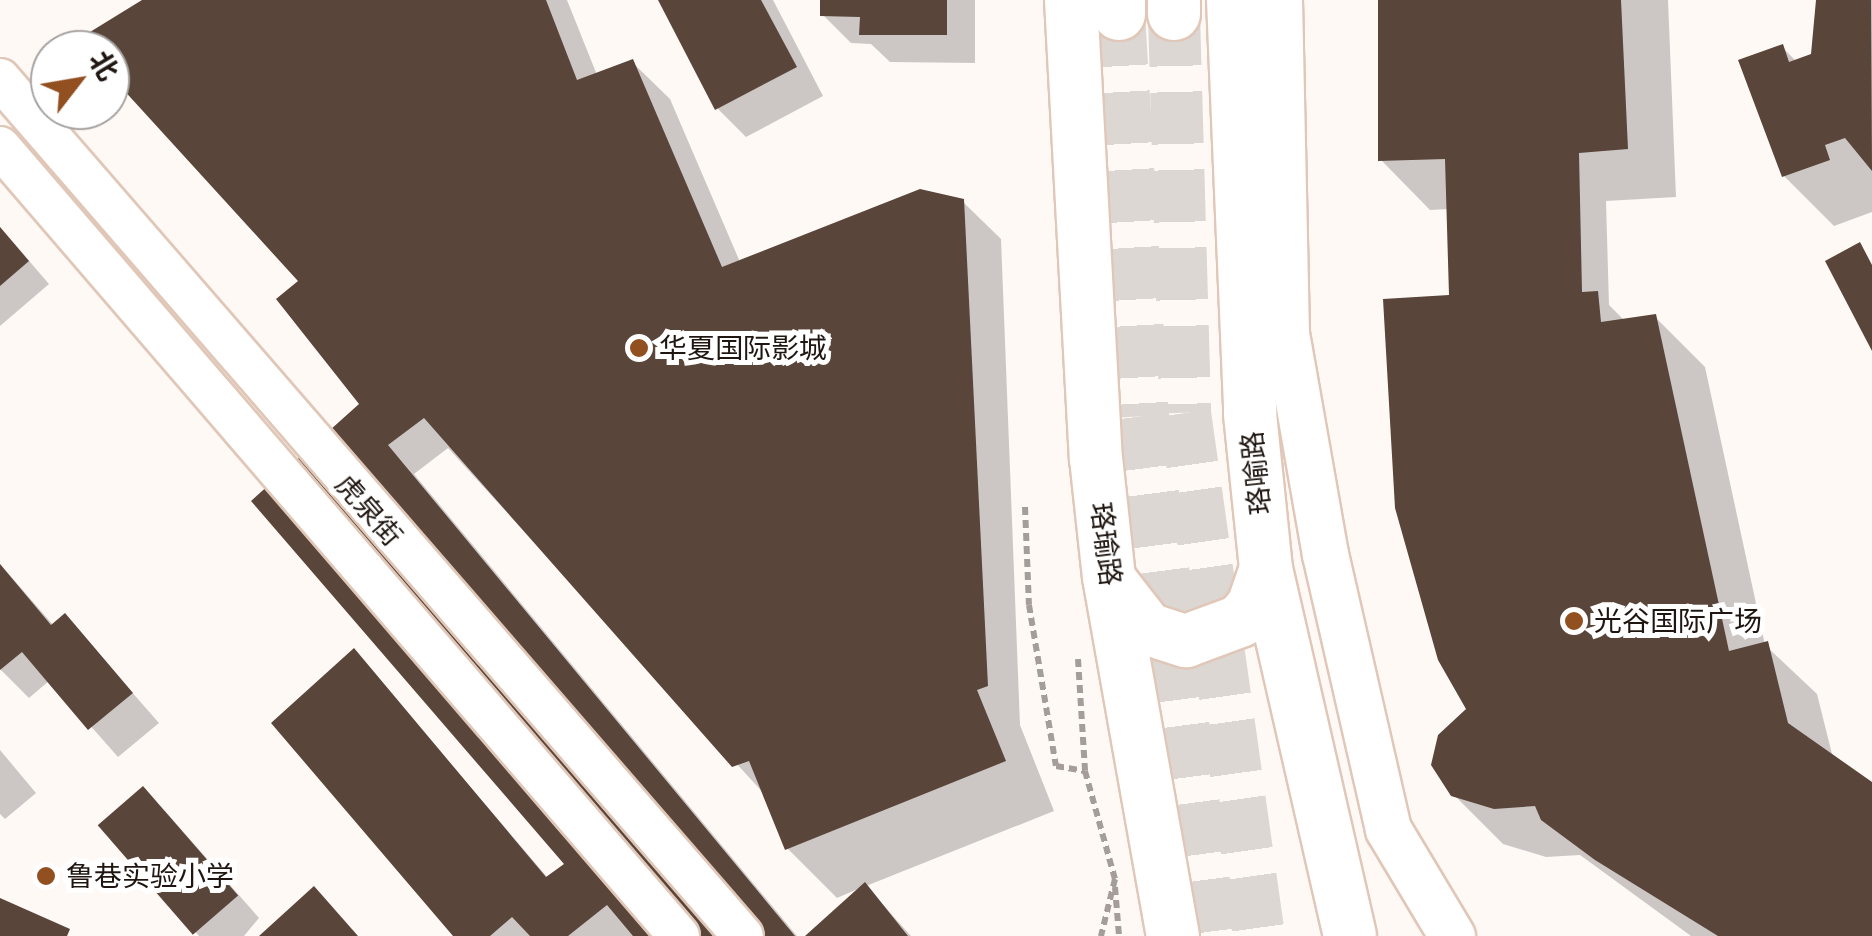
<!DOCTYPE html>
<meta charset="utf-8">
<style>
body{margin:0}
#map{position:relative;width:1872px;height:936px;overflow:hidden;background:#fff9f6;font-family:"Golos Text","Noto Sans SC",sans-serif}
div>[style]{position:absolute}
.shadow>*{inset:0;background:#0003}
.building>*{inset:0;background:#594539;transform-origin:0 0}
.highway-tunnel>*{height:52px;margin-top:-26px;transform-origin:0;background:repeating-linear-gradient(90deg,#ddd7d4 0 52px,transparent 0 78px)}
.path>*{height:6px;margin-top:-3px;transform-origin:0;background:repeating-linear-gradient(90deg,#a49d99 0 8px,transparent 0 13px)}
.roads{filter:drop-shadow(2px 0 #e0c7b8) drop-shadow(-2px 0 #e0c7b8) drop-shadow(0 2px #e0c7b8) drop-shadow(0 -2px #e0c7b8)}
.secondary>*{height:40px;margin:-20px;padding:0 20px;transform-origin:20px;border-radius:20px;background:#fff}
.primary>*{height:45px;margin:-22.5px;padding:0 22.5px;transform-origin:22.5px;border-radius:22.5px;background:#fff}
.highway>*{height:52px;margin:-26px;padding:0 26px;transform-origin:26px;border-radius:26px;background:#fff}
.dots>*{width:28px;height:28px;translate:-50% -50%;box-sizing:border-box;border:5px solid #fff;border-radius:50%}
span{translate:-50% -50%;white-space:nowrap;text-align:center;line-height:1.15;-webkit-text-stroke:10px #fff;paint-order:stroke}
.poi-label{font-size:28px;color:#1f1611}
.left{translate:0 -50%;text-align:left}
.street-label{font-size:28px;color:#1f1611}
.north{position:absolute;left:30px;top:30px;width:100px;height:100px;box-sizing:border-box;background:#fff;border:2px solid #a5a2a0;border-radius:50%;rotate:59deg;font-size:28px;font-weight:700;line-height:40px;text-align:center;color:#1f1611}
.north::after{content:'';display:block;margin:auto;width:35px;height:45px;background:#924f1f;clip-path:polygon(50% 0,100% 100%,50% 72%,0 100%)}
</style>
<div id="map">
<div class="shadow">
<i style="clip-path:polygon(147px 0,567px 0,597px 75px,632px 62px,670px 99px,740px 262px,963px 202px,1001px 239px,1020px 725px,1054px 811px,866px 886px,911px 936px,809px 936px,860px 888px,837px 898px,787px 848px,767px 797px,448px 448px,414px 474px,797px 936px,457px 936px,354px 651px,548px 878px,568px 864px,362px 404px,300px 283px,110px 72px,110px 50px,90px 50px)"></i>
<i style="clip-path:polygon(661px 0,773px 0,823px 96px,746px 137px,718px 109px)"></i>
<i style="clip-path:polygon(823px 0,975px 0,975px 63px,890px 62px,871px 44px,851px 43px,823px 15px)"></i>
<i style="clip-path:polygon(1380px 0,1668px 0,1676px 197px,1606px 201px,1609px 305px,1625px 321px,1655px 317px,1705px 367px,1765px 645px,1817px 694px,1832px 754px,1872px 785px,1872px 936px,1691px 936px,1580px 855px,1546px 857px,1503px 844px,1453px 794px,1469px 709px,1449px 209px,1430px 210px,1381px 160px)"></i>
<i style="clip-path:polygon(1818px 0,1872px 0,1872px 212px,1834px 226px,1784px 176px,1782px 47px,1797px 62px,1814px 56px)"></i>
<i style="clip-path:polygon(0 227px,49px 284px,0 326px)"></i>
<i style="clip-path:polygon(0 564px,54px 626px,65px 616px,159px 723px,118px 757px,50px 680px,29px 698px,0 669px)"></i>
<i style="clip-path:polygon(0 750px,36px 793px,5px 819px,0 814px)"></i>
<i style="clip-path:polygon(165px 811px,259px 918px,244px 936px,199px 936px,102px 826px)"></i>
</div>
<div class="building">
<i style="clip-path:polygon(142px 0,546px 0,577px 80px,633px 59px,722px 267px,920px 189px,964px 199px,988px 686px,977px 690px,1006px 761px,785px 850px,749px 761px,732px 767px,424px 418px,388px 445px,795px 936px,633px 936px,607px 905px,568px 936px,530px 936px,512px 917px,490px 936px,453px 936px,271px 723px,354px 648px,546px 877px,564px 864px,251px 501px,359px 404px,276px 299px,298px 281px,110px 75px,110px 50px,87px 50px,77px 40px)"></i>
<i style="clip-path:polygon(658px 0,761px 0,797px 67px,715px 110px)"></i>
<i style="clip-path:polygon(820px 0,947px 0,947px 35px,859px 35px,860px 17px,820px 16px)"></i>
<i style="clip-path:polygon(1378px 0,1621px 0,1628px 149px,1579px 153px,1582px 292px,1598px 291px,1601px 322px,1656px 314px,1729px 651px,1768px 641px,1788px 723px,1872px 782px,1872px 936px,1718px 936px,1595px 860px,1541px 820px,1535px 806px,1494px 809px,1451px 796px,1431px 765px,1438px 735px,1466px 709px,1438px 660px,1395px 508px,1383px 299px,1449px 295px,1445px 159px,1378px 161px)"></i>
<i style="clip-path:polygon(1816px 0,1871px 0,1872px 171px,1845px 138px,1825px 145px,1830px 160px,1782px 177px,1738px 60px,1783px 44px,1789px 62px,1811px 54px)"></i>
<i style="clip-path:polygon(0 227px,29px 261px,0 286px)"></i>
<i style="clip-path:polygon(1860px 242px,1872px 265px,1872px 351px,1825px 261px)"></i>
<i style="clip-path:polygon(0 564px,51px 625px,65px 613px,133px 693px,88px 730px,22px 652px,0 670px)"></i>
<i style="left:143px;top:786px;width:145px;height:60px;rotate:49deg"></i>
<i style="clip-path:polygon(865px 882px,908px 936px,805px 936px)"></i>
<i style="clip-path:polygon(314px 886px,358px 936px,259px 936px)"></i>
<i style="clip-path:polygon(0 898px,70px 929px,67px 936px,0 936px)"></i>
</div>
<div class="highway-tunnel">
<i style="left:1119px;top:14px;width:403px;rotate:86.6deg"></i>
<i style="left:1143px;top:416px;width:524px;rotate:82.55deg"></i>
<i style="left:1174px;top:14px;width:399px;rotate:88.4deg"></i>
<i style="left:1185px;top:413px;width:528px;rotate:81.95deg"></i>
</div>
<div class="path">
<i style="left:1025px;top:507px;width:98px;rotate:87.7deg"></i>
<i style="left:1029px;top:605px;width:163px;rotate:80.5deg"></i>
<i style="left:1056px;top:766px;width:29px;rotate:10deg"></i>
<i style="left:1078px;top:659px;width:112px;rotate:86.4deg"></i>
<i style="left:1085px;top:771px;width:112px;rotate:74.5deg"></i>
<i style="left:1115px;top:879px;width:59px;rotate:103.8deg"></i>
<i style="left:1115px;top:887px;width:49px;rotate:85.3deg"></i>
</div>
<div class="roads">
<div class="secondary">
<i style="left:0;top:79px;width:1134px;rotate:49.08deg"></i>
<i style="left:0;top:147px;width:1041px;rotate:49.29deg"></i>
</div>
<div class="primary">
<i style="left:1279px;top:0;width:333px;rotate:88.8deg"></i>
<i style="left:1286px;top:333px;width:224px;rotate:80deg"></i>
<i style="left:1325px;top:554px;width:282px;rotate:77.1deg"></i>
<i style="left:1388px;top:829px;width:125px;rotate:59.1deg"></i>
</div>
<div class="highway">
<i style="left:1071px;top:0;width:459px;rotate:86.9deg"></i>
<i style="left:1096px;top:458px;width:120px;rotate:83.8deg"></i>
<i style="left:1109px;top:577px;width:365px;rotate:79.9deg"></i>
<i style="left:1174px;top:0;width:14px;rotate:90deg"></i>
<i style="left:1233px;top:0;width:414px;rotate:87.6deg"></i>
<i style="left:1250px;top:414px;width:156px;rotate:84.1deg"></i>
<i style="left:1266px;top:569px;width:376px;rotate:77.1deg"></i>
<i style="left:1119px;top:14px;width:14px;rotate:-90deg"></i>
<i style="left:1112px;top:583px;width:58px;rotate:52deg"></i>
<i style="left:1148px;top:629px;width:40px;rotate:18deg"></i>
<i style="left:1186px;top:641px;width:58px;rotate:-20.3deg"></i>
<i style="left:1240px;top:621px;width:20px;rotate:-49deg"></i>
<i style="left:1253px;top:606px;width:39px;rotate:-71deg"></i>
</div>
</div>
<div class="dots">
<i style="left:639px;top:348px;background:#924f1f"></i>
<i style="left:1574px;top:621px;background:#924f1f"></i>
<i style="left:46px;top:876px;background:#924f1f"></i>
</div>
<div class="poi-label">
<span class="left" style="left:659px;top:348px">华夏国际影城</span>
<span class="left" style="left:1594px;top:621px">光谷国际广场</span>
<span class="left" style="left:66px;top:876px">鲁巷实验小学</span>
</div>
<div class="street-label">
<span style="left:1256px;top:473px;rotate:-96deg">珞喻路</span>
<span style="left:369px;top:510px;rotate:49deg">虎泉街</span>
<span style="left:1106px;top:544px;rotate:83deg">珞瑜路</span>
</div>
<div class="north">北</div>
</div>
